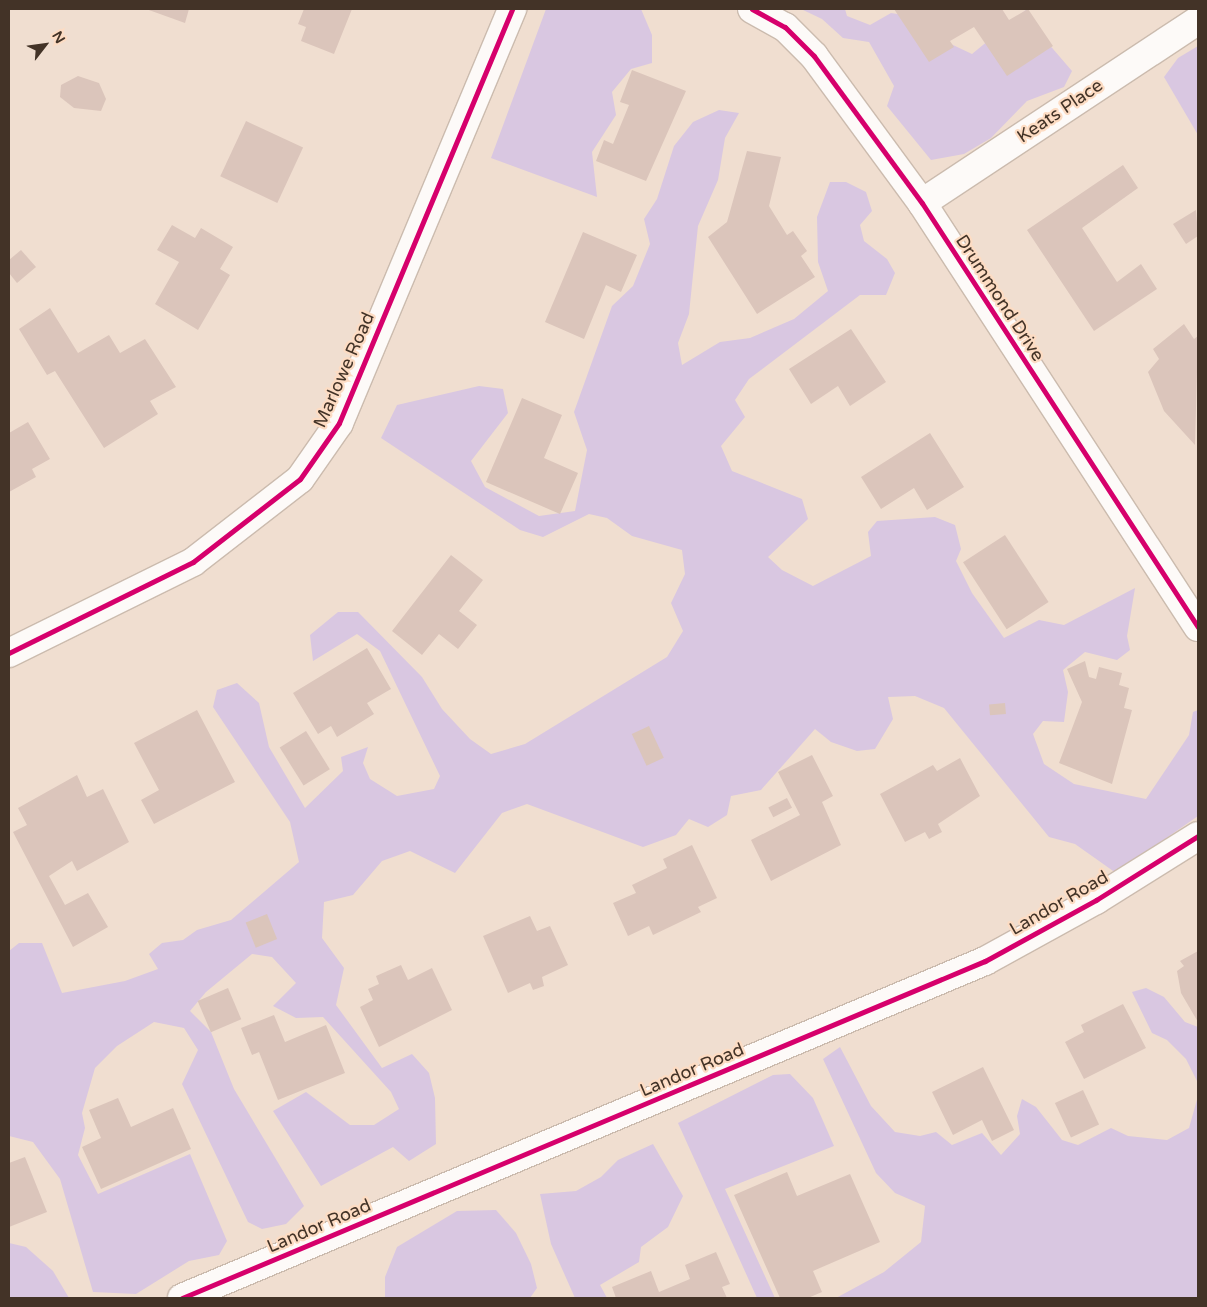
<!DOCTYPE html>
<style>
body{margin:0}
#map{position:relative;width:1207px;height:1307px;overflow:hidden;background:#f0ded0;font-family:"Varela Round",sans-serif}
div>[style]{position:absolute}
.green>*{inset:0;background:#d9c7e1}
.building>*{inset:0;background:#dbc5bb;transform-origin:0 0}
.roads{filter:drop-shadow(1px 0 #cbbbae) drop-shadow(-1px 0 #cbbbae) drop-shadow(0 1px #cbbbae) drop-shadow(0 -1px #cbbbae)}
.minor>*{height:28px;margin:-14px;padding:0 14px;transform-origin:14px;border-radius:14px;background:#fdfaf8}
.tertiary>*{height:28px;margin:-14px;padding:0 14px;transform-origin:14px;border-radius:14px;background:#fdfaf8}
.cycleway>*{height:5px;margin:-2.5px;padding:0 2.5px;transform-origin:2.5px;border-radius:2.5px;background:#d6006c}
span{translate:-50% -50%;white-space:nowrap;text-align:center;line-height:1.15;-webkit-text-stroke:4.5px #fddcc3;paint-order:stroke}
.street-label{font-size:18px;color:#433327}
.frame{position:absolute;inset:0;border:10px solid #433327;pointer-events:none}
.north{position:absolute;left:20px;top:20px;width:50px;height:50px;-webkit-text-stroke:4px #fddcc3;paint-order:stroke;rotate:60deg;font-size:14px;font-weight:700;line-height:20px;text-align:center;color:#433327}
.north::after{content:'';display:block;margin:auto;width:18px;height:22px;background:#433327;clip-path:polygon(50% 0,100% 100%,50% 72%,0 100%)}
</style>
<div id="map">
<div class="green">
<i style="clip-path:polygon(546px 9px,641px 9px,652px 35px,652px 63px,631px 69px,612px 92px,616px 115px,592px 152px,597px 197px,491px 158px)"></i>
<i style="clip-path:polygon(801px 9px,845px 9px,847px 16px,870px 25px,891px 13px,910px 16px,936px 37px,972px 54px,1027px 9px,1047px 42px,1072px 71px,1064px 87px,1027px 101px,991px 138px,964px 154px,931px 160px,887px 106px,894px 86px,869px 42px,843px 38px,822px 19px)"></i>
<i style="clip-path:polygon(1198px 46px,1198px 135px,1164px 77px,1178px 58px)"></i>
<i style="clip-path:polygon(719px 110px,739px 113px,725px 138px,718px 180px,698px 226px,689px 314px,678px 343px,682px 365px,720px 342px,750px 338px,794px 319px,828px 291px,818px 262px,817px 217px,830px 182px,846px 182px,866px 192px,872px 211px,860px 225px,864px 241px,887px 259px,895px 273px,886px 295px,860px 295px,749px 379px,735px 400px,745px 417px,721px 446px,732px 471px,802px 499px,808px 519px,768px 557px,782px 570px,813px 586px,871px 556px,868px 532px,877px 521px,935px 517px,955px 525px,961px 549px,956px 561px,972px 593px,1004px 638px,1039px 620px,1064px 625px,1135px 588px,1127px 636px,1130px 650px,1117px 660px,1085px 652px,1063px 670px,1068px 692px,1064px 722px,1043px 721px,1033px 734px,1044px 764px,1074px 784px,1146px 799px,1189px 735px,1193px 712px,1198px 710px,1198px 816px,1116px 873px,1075px 844px,1049px 837px,944px 708px,915px 696px,888px 697px,893px 719px,875px 749px,857px 751px,831px 742px,815px 729px,761px 790px,731px 796px,727px 815px,708px 827px,689px 819px,676px 835px,643px 847px,527px 804px,502px 813px,455px 873px,410px 851px,382px 861px,353px 895px,324px 902px,322px 938px,344px 968px,336px 1005px,382px 1068px,412px 1054px,429px 1073px,435px 1098px,436px 1144px,409px 1161px,393px 1147px,321px 1186px,273px 1111px,306px 1092px,350px 1125px,374px 1125px,399px 1109px,391px 1092px,323px 1017px,296px 1018px,273px 1006px,296px 983px,272px 957px,252px 954px,206px 992px,190px 1011px,211px 1032px,234px 1089px,304px 1206px,286px 1224px,262px 1229px,248px 1222px,182px 1084px,198px 1050px,184px 1028px,154px 1022px,117px 1046px,95px 1068px,82px 1113px,85px 1128px,78px 1155px,98px 1194px,190px 1154px,227px 1241px,219px 1255px,189px 1261px,136px 1294px,93px 1292px,60px 1179px,33px 1142px,9px 1136px,9px 951px,19px 943px,42px 943px,62px 993px,125px 981px,158px 969px,149px 954px,162px 943px,183px 940px,197px 930px,231px 920px,299px 862px,290px 822px,213px 707px,217px 690px,237px 683px,259px 703px,269px 747px,305px 808px,343px 771px,341px 757px,368px 747px,363px 763px,370px 779px,397px 796px,434px 789px,440px 776px,380px 651px,357px 634px,313px 661px,310px 635px,338px 612px,358px 612px,422px 677px,442px 709px,470px 739px,491px 754px,525px 744px,667px 657px,683px 631px,671px 603px,685px 574px,682px 550px,632px 536px,607px 518px,589px 514px,543px 537px,520px 530px,381px 438px,397px 405px,479px 386px,503px 389px,508px 413px,471px 461px,485px 487px,539px 516px,575px 511px,587px 450px,574px 412px,612px 306px,633px 286px,650px 244px,644px 219px,657px 199px,674px 146px,693px 122px)"></i>
<i style="clip-path:polygon(1146px 988px,1164px 997px,1185px 1022px,1198px 1027px,1198px 1083px,1186px 1059px,1167px 1040px,1152px 1033px,1132px 992px)"></i>
<i style="clip-path:polygon(840px 1047px,871px 1106px,895px 1132px,920px 1136px,936px 1132px,952px 1145px,982px 1133px,1001px 1155px,1020px 1134px,1017px 1116px,1022px 1099px,1036px 1107px,1062px 1140px,1078px 1145px,1111px 1128px,1128px 1136px,1167px 1140px,1189px 1128px,1198px 1096px,1198px 1298px,836px 1298px,884px 1272px,921px 1242px,925px 1206px,895px 1193px,876px 1173px,823px 1059px)"></i>
<i style="clip-path:polygon(790px 1074px,813px 1098px,834px 1146px,725px 1189px,775px 1298px,757px 1298px,678px 1123px,773px 1075px)"></i>
<i style="clip-path:polygon(653px 1144px,683px 1196px,668px 1227px,641px 1247px,639px 1262px,600px 1285px,607px 1298px,575px 1298px,551px 1244px,540px 1194px,576px 1191px,601px 1177px,618px 1160px)"></i>
<i style="clip-path:polygon(496px 1210px,516px 1233px,531px 1264px,537px 1288px,530px 1298px,385px 1298px,385px 1277px,397px 1247px,457px 1211px)"></i>
<i style="clip-path:polygon(9px 1243px,26px 1247px,53px 1271px,69px 1298px,9px 1298px)"></i>
</div>
<div class="building">
<i style="clip-path:polygon(146px 9px,189px 9px,185px 23px)"></i>
<i style="clip-path:polygon(304px 9px,352px 9px,334px 54px,301px 41px,306px 27px,298px 24px)"></i>
<i style="clip-path:polygon(894px 9px,1002px 9px,1009px 20px,1028px 9px,1053px 46px,1007px 76px,974px 27px,950px 41px,954px 47px,929px 62px)"></i>
<i style="clip-path:polygon(632px 70px,686px 91px,646px 181px,596px 161px,604px 140px,613px 144px,629px 105px,620px 102px)"></i>
<i style="clip-path:polygon(78px 76px,99px 83px,106px 99px,101px 111px,74px 108px,60px 97px,61px 85px)"></i>
<i style="left:246px;top:121px;width:63px;height:61px;rotate:25deg"></i>
<i style="clip-path:polygon(747px 151px,781px 157px,769px 206px,787px 235px,793px 231px,807px 251px,801px 256px,815px 277px,757px 314px,708px 237px,727px 222px)"></i>
<i style="clip-path:polygon(1123px 165px,1138px 188px,1082px 228px,1117px 282px,1141px 264px,1157px 289px,1094px 331px,1027px 230px)"></i>
<i style="clip-path:polygon(1196px 210px,1198px 236px,1186px 244px,1173px 224px)"></i>
<i style="clip-path:polygon(172px 225px,195px 238px,201px 228px,233px 247px,220px 269px,230px 275px,198px 330px,155px 304px,179px 262px,157px 250px)"></i>
<i style="clip-path:polygon(583px 232px,637px 255px,621px 292px,606px 285px,584px 339px,545px 322px)"></i>
<i style="clip-path:polygon(21px 250px,36px 267px,17px 283px,9px 273px,9px 260px)"></i>
<i style="clip-path:polygon(50px 308px,78px 353px,109px 335px,120px 353px,145px 339px,176px 387px,150px 401px,158px 414px,104px 448px,55px 371px,47px 375px,19px 329px)"></i>
<i style="clip-path:polygon(1184px 324px,1194px 339px,1198px 336px,1195px 445px,1164px 411px,1148px 372px,1159px 359px,1153px 349px)"></i>
<i style="clip-path:polygon(851px 329px,886px 382px,850px 406px,838px 386px,811px 404px,789px 369px)"></i>
<i style="clip-path:polygon(522px 398px,562px 415px,544px 458px,578px 473px,560px 514px,486px 482px)"></i>
<i style="clip-path:polygon(28px 422px,50px 459px,32px 469px,36px 477px,9px 492px,9px 433px)"></i>
<i style="clip-path:polygon(930px 433px,964px 487px,927px 510px,914px 488px,881px 509px,861px 477px)"></i>
<i style="left:1005px;top:535px;width:80px;height:50px;rotate:57deg"></i>
<i style="clip-path:polygon(451px 555px,483px 580px,459px 611px,477px 625px,458px 649px,439px 634px,422px 655px,392px 631px)"></i>
<i style="clip-path:polygon(367px 648px,391px 689px,367px 703px,374px 714px,337px 737px,331px 726px,318px 734px,293px 693px)"></i>
<i style="clip-path:polygon(1085px 661px,1089px 677px,1096px 679px,1099px 667px,1122px 673px,1119px 685px,1129px 688px,1124px 708px,1132px 710px,1112px 784px,1059px 763px,1082px 702px,1067px 669px)"></i>
<i style="left:1005px;top:703px;width:11px;height:16px;rotate:85deg"></i>
<i style="clip-path:polygon(197px 710px,235px 782px,154px 824px,141px 800px,159px 790px,134px 743px)"></i>
<i style="left:649px;top:726px;width:35px;height:19px;rotate:65deg"></i>
<i style="left:306px;top:731px;width:45px;height:31px;rotate:58deg"></i>
<i style="clip-path:polygon(812px 755px,833px 796px,822px 802px,841px 845px,771px 881px,751px 840px,800px 815px,778px 772px)"></i>
<i style="clip-path:polygon(960px 758px,980px 796px,938px 824px,942px 832px,929px 839px,925px 832px,905px 842px,880px 794px,933px 765px,937px 771px)"></i>
<i style="clip-path:polygon(77px 775px,87px 797px,103px 789px,129px 842px,77px 871px,72px 861px,49px 876px,65px 905px,88px 893px,108px 927px,73px 947px,13px 832px,27px 825px,18px 808px)"></i>
<i style="left:787px;top:798px;width:11px;height:21px;rotate:63deg"></i>
<i style="clip-path:polygon(692px 845px,717px 898px,698px 907px,701px 912px,653px 935px,649px 926px,628px 936px,613px 903px,636px 893px,632px 885px,667px 868px,663px 859px)"></i>
<i style="left:267px;top:914px;width:27px;height:23px;rotate:68deg"></i>
<i style="clip-path:polygon(530px 916px,537px 931px,550px 926px,568px 965px,542px 977px,544px 986px,533px 990px,530px 983px,508px 993px,483px 936px)"></i>
<i style="clip-path:polygon(1198px 951px,1198px 1022px,1181px 993px,1177px 971px,1184px 966px,1180px 961px)"></i>
<i style="clip-path:polygon(401px 965px,408px 980px,432px 968px,452px 1010px,379px 1047px,360px 1007px,373px 1000px,368px 989px,379px 984px,376px 976px)"></i>
<i style="left:228px;top:988px;width:34px;height:33px;rotate:67deg"></i>
<i style="clip-path:polygon(1123px 1004px,1146px 1048px,1084px 1079px,1065px 1042px,1084px 1032px,1081px 1025px)"></i>
<i style="clip-path:polygon(274px 1015px,285px 1042px,326px 1025px,345px 1073px,278px 1100px,259px 1052px,252px 1055px,241px 1028px)"></i>
<i style="clip-path:polygon(983px 1067px,1014px 1130px,992px 1141px,982px 1120px,953px 1135px,932px 1092px)"></i>
<i style="left:1083px;top:1090px;width:38px;height:31px;rotate:65deg"></i>
<i style="clip-path:polygon(118px 1098px,131px 1127px,173px 1108px,191px 1149px,101px 1189px,82px 1147px,101px 1138px,89px 1110px)"></i>
<i style="clip-path:polygon(25px 1157px,47px 1212px,9px 1227px,9px 1163px)"></i>
<i style="clip-path:polygon(787px 1172px,797px 1196px,850px 1174px,880px 1242px,813px 1271px,822px 1292px,808px 1298px,780px 1298px,734px 1195px)"></i>
<i style="clip-path:polygon(716px 1252px,730px 1284px,722px 1287px,727px 1298px,616px 1298px,612px 1287px,651px 1271px,659px 1292px,690px 1279px,685px 1265px)"></i>
</div>
<div class="roads">
<div class="minor">
<i style="left:752px;top:9px;width:38px;rotate:29deg"></i>
<i style="left:785px;top:27px;width:41px;rotate:45deg"></i>
<i style="left:814px;top:56px;width:182px;rotate:53.7deg"></i>
<i style="left:922px;top:203px;width:506px;rotate:56.94deg"></i>
<i style="left:922px;top:203px;width:331px;rotate:-33.5deg"></i>
<i style="left:182px;top:1298px;width:871px;rotate:-22.77deg"></i>
<i style="left:985px;top:961px;width:127px;rotate:-28.8deg"></i>
<i style="left:1096px;top:900px;width:120px;rotate:-32.1deg"></i>
</div>
<div class="tertiary">
<i style="left:9px;top:653px;width:205px;rotate:-26.3deg"></i>
<i style="left:193px;top:562px;width:135px;rotate:-37.8deg"></i>
<i style="left:300px;top:479px;width:68px;rotate:-55.1deg"></i>
<i style="left:339px;top:423px;width:449px;rotate:-67.3deg"></i>
</div>
</div>
<div class="cycleway">
<i style="left:752px;top:9px;width:38px;rotate:29deg"></i>
<i style="left:785px;top:27px;width:41px;rotate:45deg"></i>
<i style="left:814px;top:56px;width:182px;rotate:53.7deg"></i>
<i style="left:922px;top:203px;width:506px;rotate:56.94deg"></i>
<i style="left:9px;top:653px;width:205px;rotate:-26.3deg"></i>
<i style="left:193px;top:562px;width:135px;rotate:-37.8deg"></i>
<i style="left:300px;top:479px;width:68px;rotate:-55.1deg"></i>
<i style="left:339px;top:423px;width:449px;rotate:-67.3deg"></i>
<i style="left:182px;top:1298px;width:871px;rotate:-22.77deg"></i>
<i style="left:985px;top:961px;width:127px;rotate:-28.8deg"></i>
<i style="left:1096px;top:900px;width:120px;rotate:-32.1deg"></i>
</div>
<div class="street-label">
<span style="left:1060px;top:111px;rotate:-34deg">Keats Place</span>
<span style="left:1000px;top:298px;rotate:57deg">Drummond Drive</span>
<span style="left:344px;top:370px;rotate:-66deg">Marlowe Road</span>
<span style="left:1059px;top:903px;rotate:-30deg">Landor Road</span>
<span style="left:692px;top:1070px;rotate:-23deg">Landor Road</span>
<span style="left:319px;top:1226px;rotate:-23deg">Landor Road</span>
</div>
<div class="frame"></div>
<div class="north">N</div>
</div>
